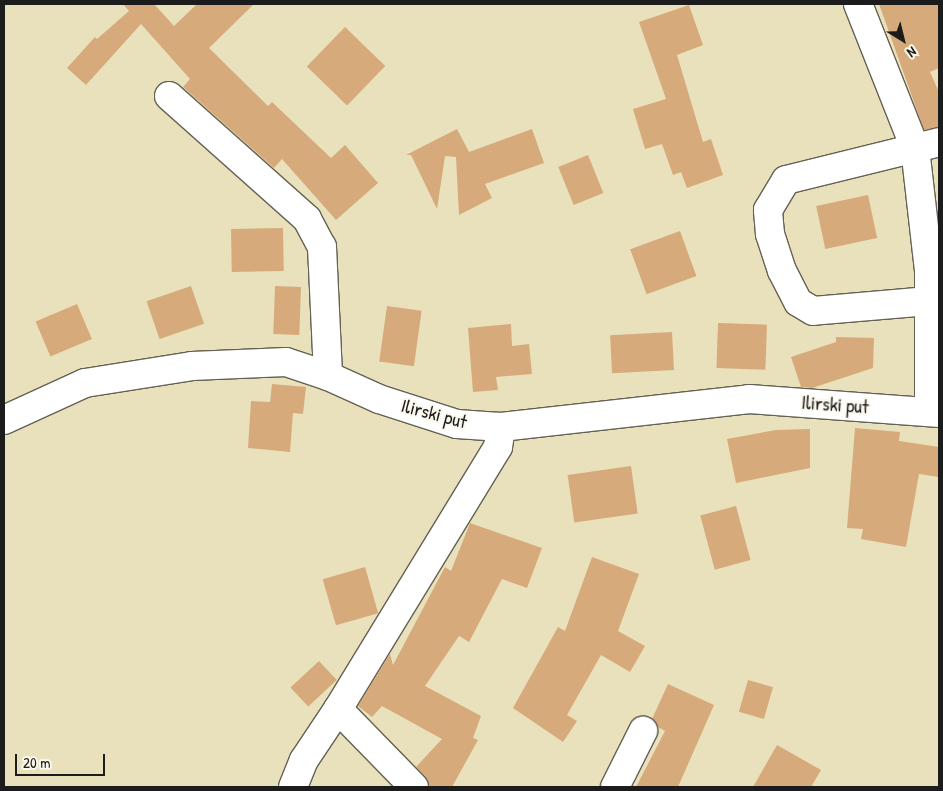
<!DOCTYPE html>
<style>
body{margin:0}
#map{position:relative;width:943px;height:791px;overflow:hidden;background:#e9e1bc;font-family:"Patrick Hand",sans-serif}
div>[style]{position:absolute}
.building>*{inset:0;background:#d6aa7b;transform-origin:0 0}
.roads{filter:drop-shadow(1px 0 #646154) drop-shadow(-1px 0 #646154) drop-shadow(0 1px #646154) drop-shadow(0 -1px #646154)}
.minor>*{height:28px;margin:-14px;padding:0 14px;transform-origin:14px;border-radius:14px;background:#fff}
span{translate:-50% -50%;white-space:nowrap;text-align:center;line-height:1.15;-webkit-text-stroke:4px #fbf7ec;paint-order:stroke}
.street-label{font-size:19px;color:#1c1c1c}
.frame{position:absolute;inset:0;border:5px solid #1c1c1c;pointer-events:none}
.north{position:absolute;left:878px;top:15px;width:50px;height:50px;-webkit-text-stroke:4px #fbf7ec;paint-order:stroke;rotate:144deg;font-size:14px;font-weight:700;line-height:20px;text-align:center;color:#1c1c1c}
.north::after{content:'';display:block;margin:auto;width:18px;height:22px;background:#1c1c1c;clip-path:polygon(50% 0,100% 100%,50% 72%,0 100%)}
.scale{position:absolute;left:15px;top:754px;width:90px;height:22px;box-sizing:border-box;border:2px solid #1c1c1c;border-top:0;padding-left:6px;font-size:15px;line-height:18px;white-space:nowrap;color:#1c1c1c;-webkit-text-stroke:4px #fbf7ec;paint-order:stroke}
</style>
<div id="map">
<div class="building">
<i style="clip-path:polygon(123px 4px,154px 4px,174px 26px,197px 4px,254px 4px,209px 48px,268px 106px,272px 102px,331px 158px,345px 145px,378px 183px,336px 220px,282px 159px,274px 168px,183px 87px,190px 79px,141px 24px,86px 85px,67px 68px,95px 37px,97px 39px,129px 11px)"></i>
<i style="clip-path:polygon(879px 4px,939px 4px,939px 68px,930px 72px,939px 92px,939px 127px,924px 130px)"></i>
<i style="clip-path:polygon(689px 5px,703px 45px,677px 55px,703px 142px,711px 139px,723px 175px,687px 188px,681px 172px,673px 175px,662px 144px,645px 149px,633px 109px,666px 99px,639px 22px)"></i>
<i style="left:345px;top:27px;width:56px;height:55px;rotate:44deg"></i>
<i style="clip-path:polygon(457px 129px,469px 152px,532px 129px,544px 163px,485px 184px,492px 198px,459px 215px,456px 157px,445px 156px,437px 209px,411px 155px,406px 155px)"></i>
<i style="left:588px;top:155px;width:41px;height:32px;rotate:68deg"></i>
<i style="left:868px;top:195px;width:44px;height:53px;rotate:78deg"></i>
<i style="left:283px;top:228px;width:43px;height:52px;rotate:89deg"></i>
<i style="left:680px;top:231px;width:48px;height:53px;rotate:70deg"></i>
<i style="left:191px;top:286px;width:40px;height:47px;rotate:71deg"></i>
<i style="left:275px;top:286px;width:26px;height:48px;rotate:2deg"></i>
<i style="left:77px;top:304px;width:38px;height:45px;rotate:67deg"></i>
<i style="left:387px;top:306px;width:35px;height:56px;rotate:8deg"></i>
<i style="left:718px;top:323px;width:49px;height:45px;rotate:2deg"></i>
<i style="clip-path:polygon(511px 324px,512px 346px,529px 344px,532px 374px,496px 377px,498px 390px,473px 392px,468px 328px)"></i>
<i style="left:672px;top:332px;width:38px;height:62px;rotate:87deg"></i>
<i style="clip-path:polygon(836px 337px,874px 338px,873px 368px,812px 388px,801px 387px,791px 357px,836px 342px)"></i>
<i style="clip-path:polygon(272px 384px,306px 387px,303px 414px,293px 413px,290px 452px,248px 448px,251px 401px,270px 402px)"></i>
<i style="clip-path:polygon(855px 428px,900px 432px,899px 441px,939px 447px,939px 477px,919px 474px,906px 547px,861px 539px,863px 529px,847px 528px)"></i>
<i style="clip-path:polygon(810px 429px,810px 468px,736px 483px,727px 439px,776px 430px)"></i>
<i style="left:631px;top:466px;width:48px;height:64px;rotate:82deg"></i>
<i style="left:736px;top:506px;width:56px;height:37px;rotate:75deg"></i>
<i style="clip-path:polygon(470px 523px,542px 548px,527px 588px,502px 579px,469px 642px,459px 636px,425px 686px,481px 716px,473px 738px,478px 740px,452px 787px,429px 787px,425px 776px,416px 767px,442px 739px,382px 706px,372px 717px,358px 706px,390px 654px,393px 665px,445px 567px,451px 571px)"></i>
<i style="clip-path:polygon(592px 557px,639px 574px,618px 631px,645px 646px,630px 672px,601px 655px,567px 715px,577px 721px,563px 742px,513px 708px,558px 627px,565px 631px)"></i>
<i style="left:365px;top:567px;width:48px;height:44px;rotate:74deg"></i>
<i style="left:319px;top:661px;width:26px;height:39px;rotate:47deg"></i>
<i style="left:748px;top:680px;width:26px;height:33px;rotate:16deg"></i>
<i style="clip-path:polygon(668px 684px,714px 705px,678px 787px,636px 787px,665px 731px,658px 727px,652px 719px)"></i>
<i style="clip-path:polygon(777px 745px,821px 770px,811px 787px,753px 787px)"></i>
</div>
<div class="roads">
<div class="minor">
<i style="left:858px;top:4px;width:155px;rotate:68.4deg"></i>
<i style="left:915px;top:148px;width:124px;rotate:83.5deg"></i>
<i style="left:929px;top:271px;width:141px;rotate:90deg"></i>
<i style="left:169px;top:96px;width:185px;rotate:41.7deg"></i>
<i style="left:307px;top:219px;width:32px;rotate:62deg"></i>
<i style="left:322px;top:247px;width:129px;rotate:87.3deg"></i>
<i style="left:929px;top:301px;width:116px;rotate:175.1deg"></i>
<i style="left:813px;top:311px;width:17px;rotate:-149deg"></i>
<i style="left:798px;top:302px;width:35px;rotate:-117deg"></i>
<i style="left:782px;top:271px;width:39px;rotate:-108deg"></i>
<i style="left:770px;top:234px;width:24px;rotate:-95deg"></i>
<i style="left:768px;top:210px;width:35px;rotate:-59deg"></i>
<i style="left:786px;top:180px;width:158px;rotate:-13.9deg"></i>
<i style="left:4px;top:420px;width:89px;rotate:-24.6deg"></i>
<i style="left:85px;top:383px;width:108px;rotate:-9deg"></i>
<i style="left:192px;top:366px;width:94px;rotate:-2.4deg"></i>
<i style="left:286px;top:362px;width:44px;rotate:18.4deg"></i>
<i style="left:328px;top:376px;width:56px;rotate:24.3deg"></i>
<i style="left:379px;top:399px;width:82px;rotate:17.8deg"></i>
<i style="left:457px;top:424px;width:44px;rotate:3.9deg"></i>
<i style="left:501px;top:427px;width:250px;rotate:-6.4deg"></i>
<i style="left:749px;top:399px;width:191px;rotate:4.2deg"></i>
<i style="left:293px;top:787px;width:29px;rotate:-68deg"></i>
<i style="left:304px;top:760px;width:61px;rotate:-56.3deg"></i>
<i style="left:414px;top:787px;width:109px;rotate:-134.3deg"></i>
<i style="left:338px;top:709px;width:307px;rotate:-58.6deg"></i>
<i style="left:498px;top:447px;width:20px;rotate:-81deg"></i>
<i style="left:615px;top:787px;width:63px;rotate:-63.4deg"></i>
</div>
</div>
<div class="street-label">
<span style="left:835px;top:405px;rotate:4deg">Ilirski put</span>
<span style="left:434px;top:414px;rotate:15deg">Ilirski put</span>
</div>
<div class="frame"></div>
<div class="north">N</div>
<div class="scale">20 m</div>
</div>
